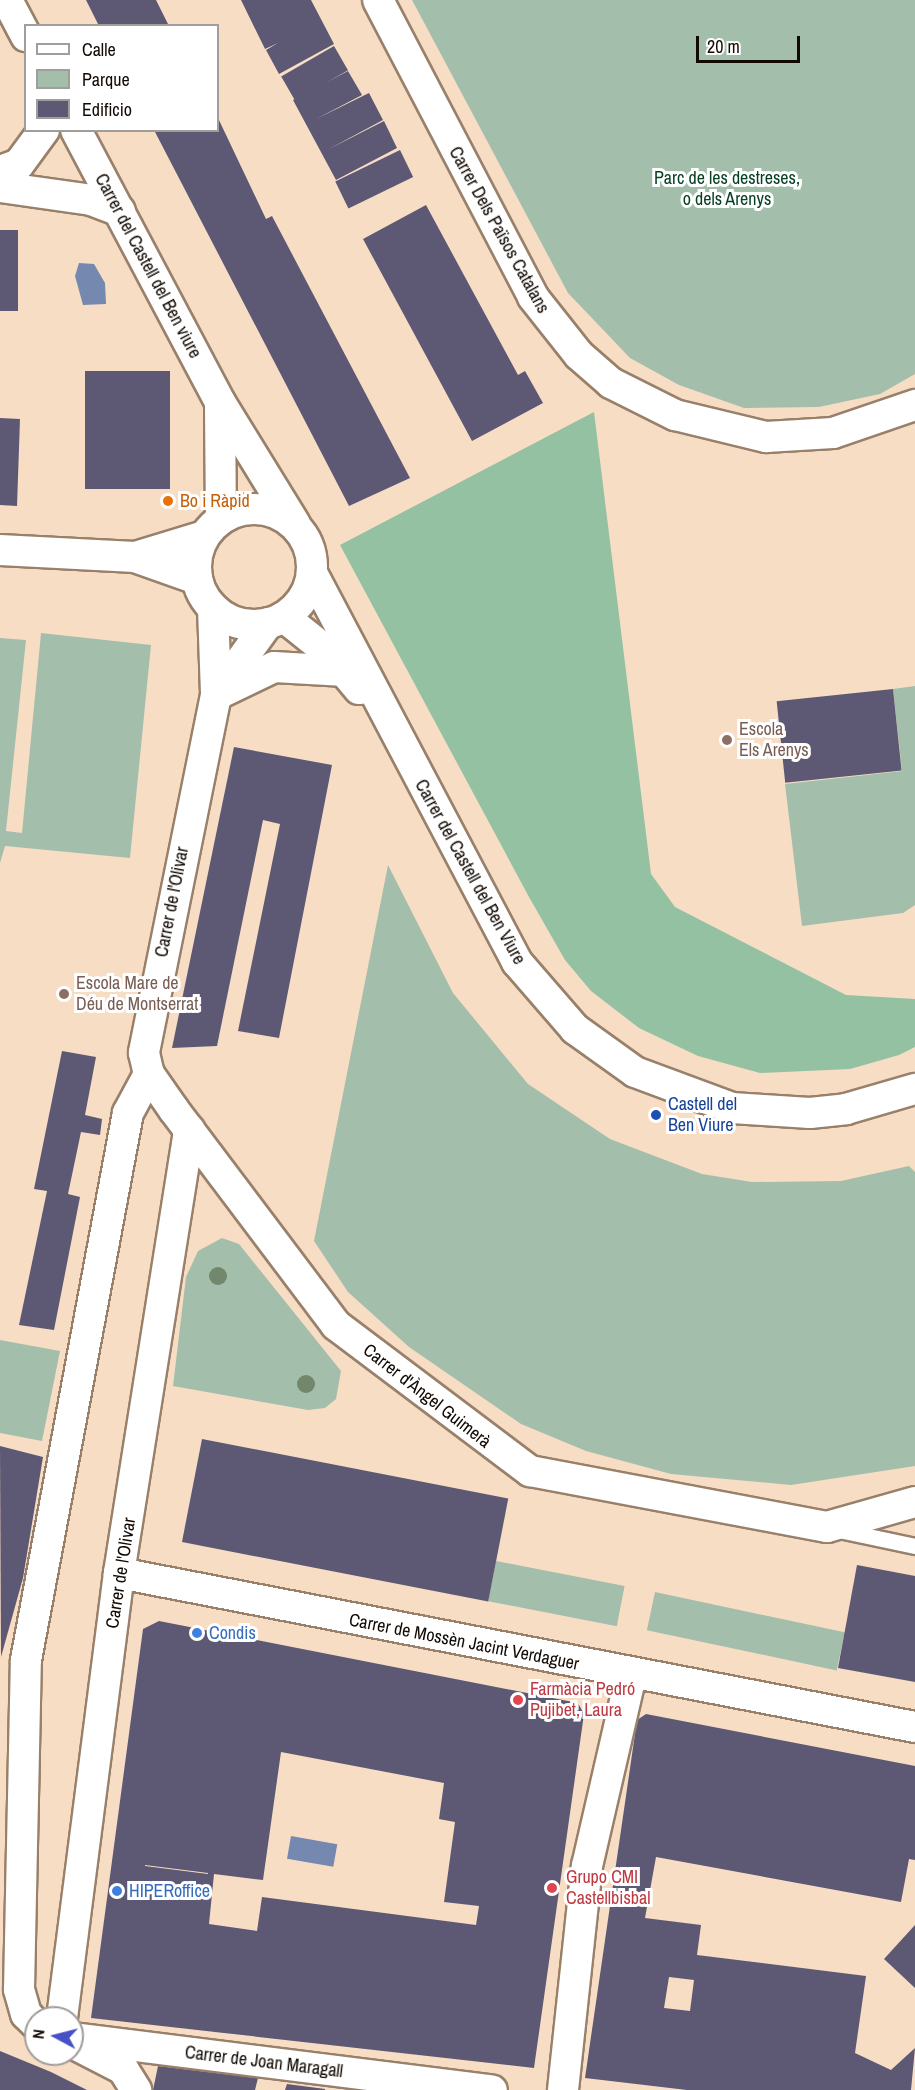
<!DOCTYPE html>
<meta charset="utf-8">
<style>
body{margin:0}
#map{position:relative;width:915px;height:2090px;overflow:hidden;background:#f8ddc5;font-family:"Archivo Narrow",sans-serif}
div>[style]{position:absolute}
.green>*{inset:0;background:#a4beac;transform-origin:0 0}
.forest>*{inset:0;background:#93c1a2}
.water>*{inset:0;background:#7488b0;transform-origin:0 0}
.building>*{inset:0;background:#5d5873;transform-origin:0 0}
.roads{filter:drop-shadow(2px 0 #98806a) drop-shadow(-2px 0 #98806a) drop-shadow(0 2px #98806a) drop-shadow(0 -2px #98806a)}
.lane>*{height:15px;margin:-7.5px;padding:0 7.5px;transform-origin:7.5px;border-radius:7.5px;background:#fff}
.street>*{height:30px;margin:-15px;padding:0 15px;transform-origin:15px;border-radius:15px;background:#fff}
.street>.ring{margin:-15px;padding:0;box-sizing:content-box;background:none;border:30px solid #fff;border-radius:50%}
.trees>*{width:18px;height:18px;margin:-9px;border-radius:50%;background:#73876c}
.dots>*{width:16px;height:16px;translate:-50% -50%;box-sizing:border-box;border:3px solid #fff;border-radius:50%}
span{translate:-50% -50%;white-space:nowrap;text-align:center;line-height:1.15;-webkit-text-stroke:6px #fff;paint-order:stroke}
.park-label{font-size:18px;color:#074124}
.street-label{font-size:18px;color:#120903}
.food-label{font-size:18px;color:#c56008}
.left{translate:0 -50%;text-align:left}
.education-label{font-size:18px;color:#785e54}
.transit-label{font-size:18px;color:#164399}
.shop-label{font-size:18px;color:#366cbe}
.health-label{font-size:18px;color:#be3a42}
.legend{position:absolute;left:24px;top:24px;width:195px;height:108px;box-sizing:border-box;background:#fff;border:2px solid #a09d9a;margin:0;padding:8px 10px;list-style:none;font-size:18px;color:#120903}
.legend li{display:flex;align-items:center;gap:12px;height:30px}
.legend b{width:30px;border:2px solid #a09d9a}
.north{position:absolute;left:24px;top:2006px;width:60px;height:60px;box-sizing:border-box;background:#fff;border:2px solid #a09d9a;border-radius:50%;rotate:277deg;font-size:16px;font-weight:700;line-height:24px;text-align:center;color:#120903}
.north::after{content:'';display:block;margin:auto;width:21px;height:27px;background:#4751c6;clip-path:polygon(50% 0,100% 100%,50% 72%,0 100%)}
.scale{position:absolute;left:696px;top:36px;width:104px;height:27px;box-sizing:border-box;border:3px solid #120903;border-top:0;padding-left:8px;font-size:18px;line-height:21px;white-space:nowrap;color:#120903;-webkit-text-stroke:4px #fff;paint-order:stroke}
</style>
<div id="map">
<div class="green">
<i style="clip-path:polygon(412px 0,915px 0,915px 374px,880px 394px,819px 407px,744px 408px,679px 385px,630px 358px,568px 293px)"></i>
<i style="clip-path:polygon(41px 633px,151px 645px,130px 858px,5px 846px,0 863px,0 638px,26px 640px,6px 831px,22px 833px)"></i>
<i style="clip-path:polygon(915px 686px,915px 905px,903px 913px,802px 926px,785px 784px,902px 771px,893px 689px)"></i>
<i style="clip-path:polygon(388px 865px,453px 993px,528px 1084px,610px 1139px,702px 1174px,752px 1182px,841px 1181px,909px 1166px,915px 1172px,915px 1466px,791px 1485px,671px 1474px,586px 1451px,521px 1424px,409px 1347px,348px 1292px,314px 1241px)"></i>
<i style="clip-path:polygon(222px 1238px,239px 1244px,341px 1371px,336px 1399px,325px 1408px,308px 1410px,173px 1386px,186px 1277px,198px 1251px)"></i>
<i style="clip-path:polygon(0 1340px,60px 1351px,42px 1441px,0 1433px)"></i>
<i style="left:496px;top:1561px;width:131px;height:41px;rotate:11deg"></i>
<i style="left:655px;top:1592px;width:194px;height:39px;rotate:12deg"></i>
</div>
<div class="forest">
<i style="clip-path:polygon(594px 412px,651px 874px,675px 907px,846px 995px,915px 999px,915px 1047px,899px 1055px,850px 1069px,760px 1073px,698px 1056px,639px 1028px,591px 991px,565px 960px,529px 897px,340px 545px)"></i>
</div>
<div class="water">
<i style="clip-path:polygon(79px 263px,94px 264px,105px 283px,106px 304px,83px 305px,75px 276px)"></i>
<i style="left:291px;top:1836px;width:47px;height:23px;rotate:10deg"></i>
</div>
<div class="building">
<i style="clip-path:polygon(86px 0,156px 0,169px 26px,99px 26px)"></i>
<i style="clip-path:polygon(241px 0,311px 0,334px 44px,279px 74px,266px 50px,278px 43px,265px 49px)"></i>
<i style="left:334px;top:46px;width:28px;height:61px;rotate:60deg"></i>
<i style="clip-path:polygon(348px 71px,362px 95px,316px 119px,369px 93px,383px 120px,327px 150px,384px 121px,397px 148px,336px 180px,293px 100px)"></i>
<i style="clip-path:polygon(218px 118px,266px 219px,272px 216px,410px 478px,349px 506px,154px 130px,218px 130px)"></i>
<i style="left:400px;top:150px;width:30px;height:72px;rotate:64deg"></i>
<i style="clip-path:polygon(426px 205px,518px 375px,525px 371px,543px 403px,472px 441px,363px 239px)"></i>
<i style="left:0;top:230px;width:18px;height:81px"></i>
<i style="left:85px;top:371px;width:85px;height:118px"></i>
<i style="clip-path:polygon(0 418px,20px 419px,17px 506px,0 505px)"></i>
<i style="left:893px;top:689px;width:82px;height:117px;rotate:84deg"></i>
<i style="clip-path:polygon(234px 747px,332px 765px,279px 1038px,238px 1031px,280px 824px,263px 820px,217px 1046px,172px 1048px)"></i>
<i style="clip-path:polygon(62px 1051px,96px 1057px,85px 1115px,102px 1119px,100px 1135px,81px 1132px,68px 1194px,80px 1197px,54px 1330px,19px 1325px,47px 1191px,34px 1189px)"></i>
<i style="left:202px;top:1439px;width:312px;height:105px;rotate:11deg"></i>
<i style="clip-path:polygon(0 1446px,43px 1457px,23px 1578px,1px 1657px)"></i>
<i style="clip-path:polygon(857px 1565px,915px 1576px,915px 1682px,838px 1668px)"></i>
<i style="clip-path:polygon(evenodd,159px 1621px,578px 1703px,584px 1714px,534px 2068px,91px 2018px,143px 1629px,159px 1621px,281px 1752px,444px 1783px,439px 1819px,455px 1822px,444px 1902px,479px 1906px,476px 1925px,262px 1897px,257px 1931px,209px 1924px,214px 1874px,263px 1880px,281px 1752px,159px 1621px,145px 1865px,208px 1873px,208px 1874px,145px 1866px,145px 1865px)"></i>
<i style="clip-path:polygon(evenodd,646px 1714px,915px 1766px,915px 1860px,909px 1859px,901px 1902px,656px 1857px,645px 1918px,701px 1925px,697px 1955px,866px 1976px,855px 2053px,891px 2070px,915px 2048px,911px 2090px,687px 2090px,585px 2078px,637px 1720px,646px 1714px,669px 1977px,694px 1980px,690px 2011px,664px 2008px,669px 1977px)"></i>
<i style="clip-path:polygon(915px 1925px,915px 1988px,884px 1959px)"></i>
<i style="clip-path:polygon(0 2051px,51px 2072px,87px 2090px,0 2090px)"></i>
<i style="clip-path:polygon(158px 2066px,258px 2078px,255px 2090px,153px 2090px)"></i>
<i style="clip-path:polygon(287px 2084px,325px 2089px,325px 2090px,285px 2090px)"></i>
</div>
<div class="roads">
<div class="lane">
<i style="left:839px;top:1530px;width:78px;rotate:11.9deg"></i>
</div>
<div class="street">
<i style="left:7px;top:0;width:41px;rotate:62.2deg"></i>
<i style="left:378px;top:0;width:335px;rotate:62.4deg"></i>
<i style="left:533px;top:297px;width:74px;rotate:51.6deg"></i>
<i style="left:579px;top:355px;width:43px;rotate:41.2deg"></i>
<i style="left:611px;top:383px;width:72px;rotate:26.6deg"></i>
<i style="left:675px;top:415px;width:94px;rotate:13.6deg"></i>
<i style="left:766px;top:437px;width:67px;rotate:-3.4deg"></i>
<i style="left:833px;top:433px;width:87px;rotate:-18.9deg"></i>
<i style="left:76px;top:130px;width:308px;rotate:62.1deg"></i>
<i style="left:220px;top:402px;width:143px;rotate:58.4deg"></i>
<i style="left:0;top:171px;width:20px;rotate:-20deg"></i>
<i style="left:19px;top:164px;width:42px;rotate:-53.7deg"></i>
<i style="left:0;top:187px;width:92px;rotate:8.1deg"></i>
<i style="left:91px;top:200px;width:31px;rotate:21deg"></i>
<i style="left:220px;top:408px;width:110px;rotate:89.5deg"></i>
<i class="ring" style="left:196px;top:509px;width:86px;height:86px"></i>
<i style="left:0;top:550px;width:135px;rotate:3deg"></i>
<i style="left:135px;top:557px;width:72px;rotate:-16.9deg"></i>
<i style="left:135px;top:557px;width:66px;rotate:19.5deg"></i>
<i style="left:312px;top:573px;width:440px;rotate:62.2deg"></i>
<i style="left:517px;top:962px;width:89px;rotate:49.1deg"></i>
<i style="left:575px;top:1029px;width:74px;rotate:35.6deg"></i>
<i style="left:635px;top:1072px;width:103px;rotate:20.4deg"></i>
<i style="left:732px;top:1108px;width:78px;rotate:3.7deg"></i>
<i style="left:810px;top:1113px;width:36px;rotate:-6deg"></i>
<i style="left:846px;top:1109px;width:72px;rotate:-16.2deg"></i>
<i style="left:213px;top:608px;width:87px;rotate:88deg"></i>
<i style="left:216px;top:695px;width:365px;rotate:101.4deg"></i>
<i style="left:144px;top:1053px;width:22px;rotate:77deg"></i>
<i style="left:149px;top:1074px;width:44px;rotate:55.2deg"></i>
<i style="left:174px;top:1110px;width:269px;rotate:53deg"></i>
<i style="left:336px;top:1325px;width:243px;rotate:37deg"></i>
<i style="left:530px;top:1471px;width:302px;rotate:10.7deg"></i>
<i style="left:827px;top:1527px;width:91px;rotate:-15.9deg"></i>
<i style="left:284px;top:617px;width:58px;rotate:38.7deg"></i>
<i style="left:329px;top:653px;width:47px;rotate:50.2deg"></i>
<i style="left:218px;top:692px;width:85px;rotate:-54.1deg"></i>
<i style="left:216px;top:695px;width:64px;rotate:-25.8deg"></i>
<i style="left:274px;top:667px;width:71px;rotate:3.2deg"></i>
<i style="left:119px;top:1573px;width:811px;rotate:10.95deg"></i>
<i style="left:62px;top:2018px;width:449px;rotate:-82.7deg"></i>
<i style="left:119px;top:1573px;width:449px;rotate:-81deg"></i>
<i style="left:36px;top:2024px;width:14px;rotate:-135deg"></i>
<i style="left:26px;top:2014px;width:26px;rotate:-106deg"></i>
<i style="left:19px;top:1989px;width:329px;rotate:-88.8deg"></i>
<i style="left:26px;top:1660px;width:556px;rotate:-79.44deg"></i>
<i style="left:128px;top:1113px;width:44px;rotate:-61.7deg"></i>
<i style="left:72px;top:2038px;width:423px;rotate:7.1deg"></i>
<i style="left:76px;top:2045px;width:53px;rotate:27.1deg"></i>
<i style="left:123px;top:2069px;width:25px;rotate:58deg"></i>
<i style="left:563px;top:2090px;width:225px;rotate:-83.9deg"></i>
<i style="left:587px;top:1866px;width:196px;rotate:-77deg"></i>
</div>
</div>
<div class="trees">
<i style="left:218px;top:1276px"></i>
<i style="left:306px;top:1384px"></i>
</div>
<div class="dots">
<i style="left:168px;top:501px;background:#e8710a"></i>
<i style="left:727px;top:740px;background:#8d6e63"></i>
<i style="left:64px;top:994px;background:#8d6e63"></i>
<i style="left:656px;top:1115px;background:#1a4fb4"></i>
<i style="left:197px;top:1633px;background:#3f7fe0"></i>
<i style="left:518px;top:1700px;background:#e0444e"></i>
<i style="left:552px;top:1888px;background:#e0444e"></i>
<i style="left:117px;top:1891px;background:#3f7fe0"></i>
</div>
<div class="park-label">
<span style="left:727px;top:189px">Parc de les destreses,<br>o dels Arenys</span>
</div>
<div class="street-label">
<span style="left:499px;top:230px;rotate:61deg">Carrer Dels Països Catalans</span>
<span style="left:148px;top:266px;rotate:62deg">Carrer del Castell del Ben viure</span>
<span style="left:470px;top:872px;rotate:61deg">Carrer del Castell del Ben Viure</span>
<span style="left:172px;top:902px;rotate:-79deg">Carrer de l'Olivar</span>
<span style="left:427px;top:1396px;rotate:38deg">Carrer d'Àngel Guimerà</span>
<span style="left:121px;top:1573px;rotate:-81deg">Carrer de l'Olivar</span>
<span style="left:464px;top:1642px;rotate:11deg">Carrer de Mossèn Jacint Verdaguer</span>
<span style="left:264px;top:2062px;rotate:7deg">Carrer de Joan Maragall</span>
</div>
<div class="food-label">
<span class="left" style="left:180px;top:501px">Bo i Ràpid</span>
</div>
<div class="education-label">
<span class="left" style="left:739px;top:740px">Escola<br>Els Arenys</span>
<span class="left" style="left:76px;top:994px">Escola Mare de<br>Déu de Montserrat</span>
</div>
<div class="transit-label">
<span class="left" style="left:668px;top:1115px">Castell del<br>Ben Viure</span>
</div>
<div class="shop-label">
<span class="left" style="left:209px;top:1633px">Condis</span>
<span class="left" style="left:129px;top:1891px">HIPERoffice</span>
</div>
<div class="health-label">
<span class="left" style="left:530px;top:1700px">Farmàcia Pedró<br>Pujibet, Laura</span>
<span class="left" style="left:566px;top:1888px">Grupo CMI<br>Castellbisbal</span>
</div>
<ul class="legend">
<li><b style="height:8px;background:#fff"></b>Calle</li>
<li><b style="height:16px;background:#a4beac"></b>Parque</li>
<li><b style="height:16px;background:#5d5873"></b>Edificio</li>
</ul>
<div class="north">N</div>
<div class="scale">20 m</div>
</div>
